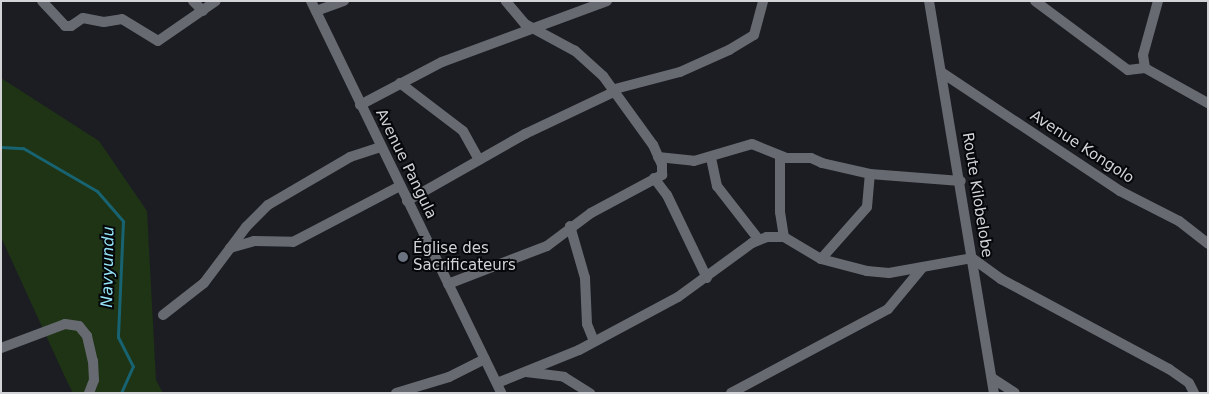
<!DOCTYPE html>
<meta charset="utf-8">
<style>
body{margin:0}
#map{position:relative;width:1209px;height:394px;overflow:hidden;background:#1b1d23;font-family:"DejaVu Sans",sans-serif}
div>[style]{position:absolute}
.green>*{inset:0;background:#1e3414}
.stream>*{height:3px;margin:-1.5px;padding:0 1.5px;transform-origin:1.5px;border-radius:1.5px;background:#186372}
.minor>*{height:10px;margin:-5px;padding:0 5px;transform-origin:5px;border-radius:5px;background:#686a72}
.dots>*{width:14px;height:14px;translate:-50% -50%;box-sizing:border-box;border:2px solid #06070a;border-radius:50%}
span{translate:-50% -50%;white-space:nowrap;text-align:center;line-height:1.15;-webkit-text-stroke:4px #06070a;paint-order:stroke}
.street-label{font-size:15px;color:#d1d3d7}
.poi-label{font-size:15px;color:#d1d3d7}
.left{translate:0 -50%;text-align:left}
.water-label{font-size:16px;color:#95e5f8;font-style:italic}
.frame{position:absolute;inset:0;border:2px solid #d1d3d7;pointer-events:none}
</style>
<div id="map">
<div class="green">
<i style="clip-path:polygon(1px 78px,99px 141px,147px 211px,156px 380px,163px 393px,73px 393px,65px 377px,1px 237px)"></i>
</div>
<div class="stream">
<i style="left:1px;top:147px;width:22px;rotate:3deg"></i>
<i style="left:23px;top:148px;width:86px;rotate:30.2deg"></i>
<i style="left:97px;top:191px;width:40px;rotate:49deg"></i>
<i style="left:123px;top:221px;width:116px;rotate:92.5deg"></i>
<i style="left:118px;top:337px;width:33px;rotate:63deg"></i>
<i style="left:133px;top:366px;width:30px;rotate:114deg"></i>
</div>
<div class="minor">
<i style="left:42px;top:1px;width:34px;rotate:47deg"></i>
<i style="left:65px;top:26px;width:6px"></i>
<i style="left:71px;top:26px;width:14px;rotate:-34deg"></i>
<i style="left:83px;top:18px;width:21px;rotate:11deg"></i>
<i style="left:104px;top:22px;width:18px;rotate:-9deg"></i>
<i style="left:122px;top:19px;width:42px;rotate:31.4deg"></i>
<i style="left:158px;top:41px;width:70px;rotate:-34.6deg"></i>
<i style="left:193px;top:1px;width:14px;rotate:45deg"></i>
<i style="left:311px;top:1px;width:436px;rotate:64.1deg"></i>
<i style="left:929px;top:1px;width:397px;rotate:80.6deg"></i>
<i style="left:1035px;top:1px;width:116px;rotate:36.6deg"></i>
<i style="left:1128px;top:70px;width:17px;rotate:-7deg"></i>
<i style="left:1158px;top:1px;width:56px;rotate:105.5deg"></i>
<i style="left:1143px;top:55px;width:13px;rotate:81deg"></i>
<i style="left:1145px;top:68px;width:72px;rotate:29.1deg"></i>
<i style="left:316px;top:11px;width:30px;rotate:-20deg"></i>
<i style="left:941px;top:72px;width:215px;rotate:33.6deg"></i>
<i style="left:1120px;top:191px;width:66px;rotate:27deg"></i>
<i style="left:1179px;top:221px;width:37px;rotate:38deg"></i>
<i style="left:400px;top:83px;width:79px;rotate:37.3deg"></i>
<i style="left:463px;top:131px;width:33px;rotate:61deg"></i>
<i style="left:615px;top:89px;width:67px;rotate:-14.7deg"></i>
<i style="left:680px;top:72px;width:54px;rotate:-24.2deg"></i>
<i style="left:729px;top:50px;width:29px;rotate:-31deg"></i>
<i style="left:754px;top:35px;width:35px;rotate:-75deg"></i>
<i style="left:360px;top:105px;width:93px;rotate:-27.7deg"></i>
<i style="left:442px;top:62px;width:176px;rotate:-20.3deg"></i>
<i style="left:780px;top:156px;width:56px;rotate:90deg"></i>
<i style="left:780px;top:212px;width:25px;rotate:81deg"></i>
<i style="left:658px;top:157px;width:36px;rotate:6deg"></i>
<i style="left:694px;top:161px;width:60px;rotate:-16.3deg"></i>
<i style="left:752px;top:144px;width:37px;rotate:22deg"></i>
<i style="left:786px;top:158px;width:25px"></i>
<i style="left:811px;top:158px;width:12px;rotate:24deg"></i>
<i style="left:822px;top:163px;width:49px;rotate:12.9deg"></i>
<i style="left:870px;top:174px;width:91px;rotate:4.4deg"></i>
<i style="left:711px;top:158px;width:29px;rotate:78deg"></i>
<i style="left:717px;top:186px;width:68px;rotate:52.1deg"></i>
<i style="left:654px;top:178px;width:21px;rotate:53deg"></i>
<i style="left:667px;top:195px;width:92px;rotate:64.3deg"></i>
<i style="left:407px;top:201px;width:136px;rotate:-29.6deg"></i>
<i style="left:525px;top:134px;width:101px;rotate:-25.3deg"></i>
<i style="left:570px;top:226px;width:54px;rotate:73.9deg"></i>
<i style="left:585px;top:278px;width:46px;rotate:87.5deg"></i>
<i style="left:587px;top:324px;width:18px;rotate:68deg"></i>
<i style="left:230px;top:248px;width:25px;rotate:-16deg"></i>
<i style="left:254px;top:241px;width:39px;rotate:1deg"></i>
<i style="left:293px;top:242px;width:121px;rotate:-27.6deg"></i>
<i style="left:821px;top:259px;width:69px;rotate:-48.5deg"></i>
<i style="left:867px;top:207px;width:33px;rotate:-85deg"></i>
<i style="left:448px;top:284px;width:106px;rotate:-21deg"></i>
<i style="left:547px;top:246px;width:55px;rotate:-36.9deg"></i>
<i style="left:591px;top:213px;width:81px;rotate:-28.2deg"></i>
<i style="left:662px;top:175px;width:10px;rotate:-90deg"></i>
<i style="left:662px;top:165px;width:22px;rotate:-114deg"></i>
<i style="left:653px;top:145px;width:85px;rotate:-125.9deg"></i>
<i style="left:603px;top:76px;width:38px;rotate:-138deg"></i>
<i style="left:575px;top:51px;width:57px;rotate:-151.6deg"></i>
<i style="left:525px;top:24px;width:30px;rotate:-130deg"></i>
<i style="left:163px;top:315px;width:52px;rotate:-38deg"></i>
<i style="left:204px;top:283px;width:70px;rotate:-53.1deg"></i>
<i style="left:246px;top:227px;width:31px;rotate:-45deg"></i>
<i style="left:268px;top:205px;width:95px;rotate:-30.3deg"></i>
<i style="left:350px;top:157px;width:33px;rotate:-18deg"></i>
<i style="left:1px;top:348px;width:68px;rotate:-20.6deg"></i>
<i style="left:65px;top:324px;width:14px;rotate:8deg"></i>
<i style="left:79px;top:326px;width:13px;rotate:51deg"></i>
<i style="left:87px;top:336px;width:26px;rotate:77deg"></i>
<i style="left:93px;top:361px;width:19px;rotate:87deg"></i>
<i style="left:94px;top:380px;width:14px;rotate:111deg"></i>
<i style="left:526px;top:372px;width:38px;rotate:7deg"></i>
<i style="left:564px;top:377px;width:31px;rotate:32deg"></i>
<i style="left:992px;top:378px;width:27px;rotate:33deg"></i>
<i style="left:497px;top:383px;width:88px;rotate:-21.9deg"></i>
<i style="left:579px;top:350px;width:112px;rotate:-28.2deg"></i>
<i style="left:678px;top:297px;width:92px;rotate:-36.1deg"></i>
<i style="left:752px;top:243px;width:16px;rotate:-22deg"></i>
<i style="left:767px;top:237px;width:17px"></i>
<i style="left:784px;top:237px;width:43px;rotate:30.7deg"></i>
<i style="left:821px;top:259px;width:48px;rotate:14.6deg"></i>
<i style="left:867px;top:271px;width:22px;rotate:5deg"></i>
<i style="left:889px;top:273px;width:84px;rotate:-10.2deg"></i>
<i style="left:972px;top:258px;width:36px;rotate:36deg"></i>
<i style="left:1001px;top:279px;width:191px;rotate:28.2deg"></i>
<i style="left:1169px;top:369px;width:24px;rotate:35deg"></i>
<i style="left:1189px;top:383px;width:11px;rotate:63deg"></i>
<i style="left:396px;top:393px;width:55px;rotate:-16.8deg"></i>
<i style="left:449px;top:377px;width:40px;rotate:-26.6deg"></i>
<i style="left:731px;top:393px;width:178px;rotate:-28.1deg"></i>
<i style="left:888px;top:309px;width:53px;rotate:-50.3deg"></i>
</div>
<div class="dots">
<i style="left:403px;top:257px;background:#6b7280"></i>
</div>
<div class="street-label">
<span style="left:1082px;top:147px;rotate:33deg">Avenue Kongolo</span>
<span style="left:406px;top:164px;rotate:64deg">Avenue Pangula</span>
<span style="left:977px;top:195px;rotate:81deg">Route Kilobelobe</span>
</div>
<div class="poi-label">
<span class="left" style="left:413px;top:257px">Église des<br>Sacrificateurs</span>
</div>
<div class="water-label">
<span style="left:108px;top:267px;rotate:-89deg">Navyundu</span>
</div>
<div class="frame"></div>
</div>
